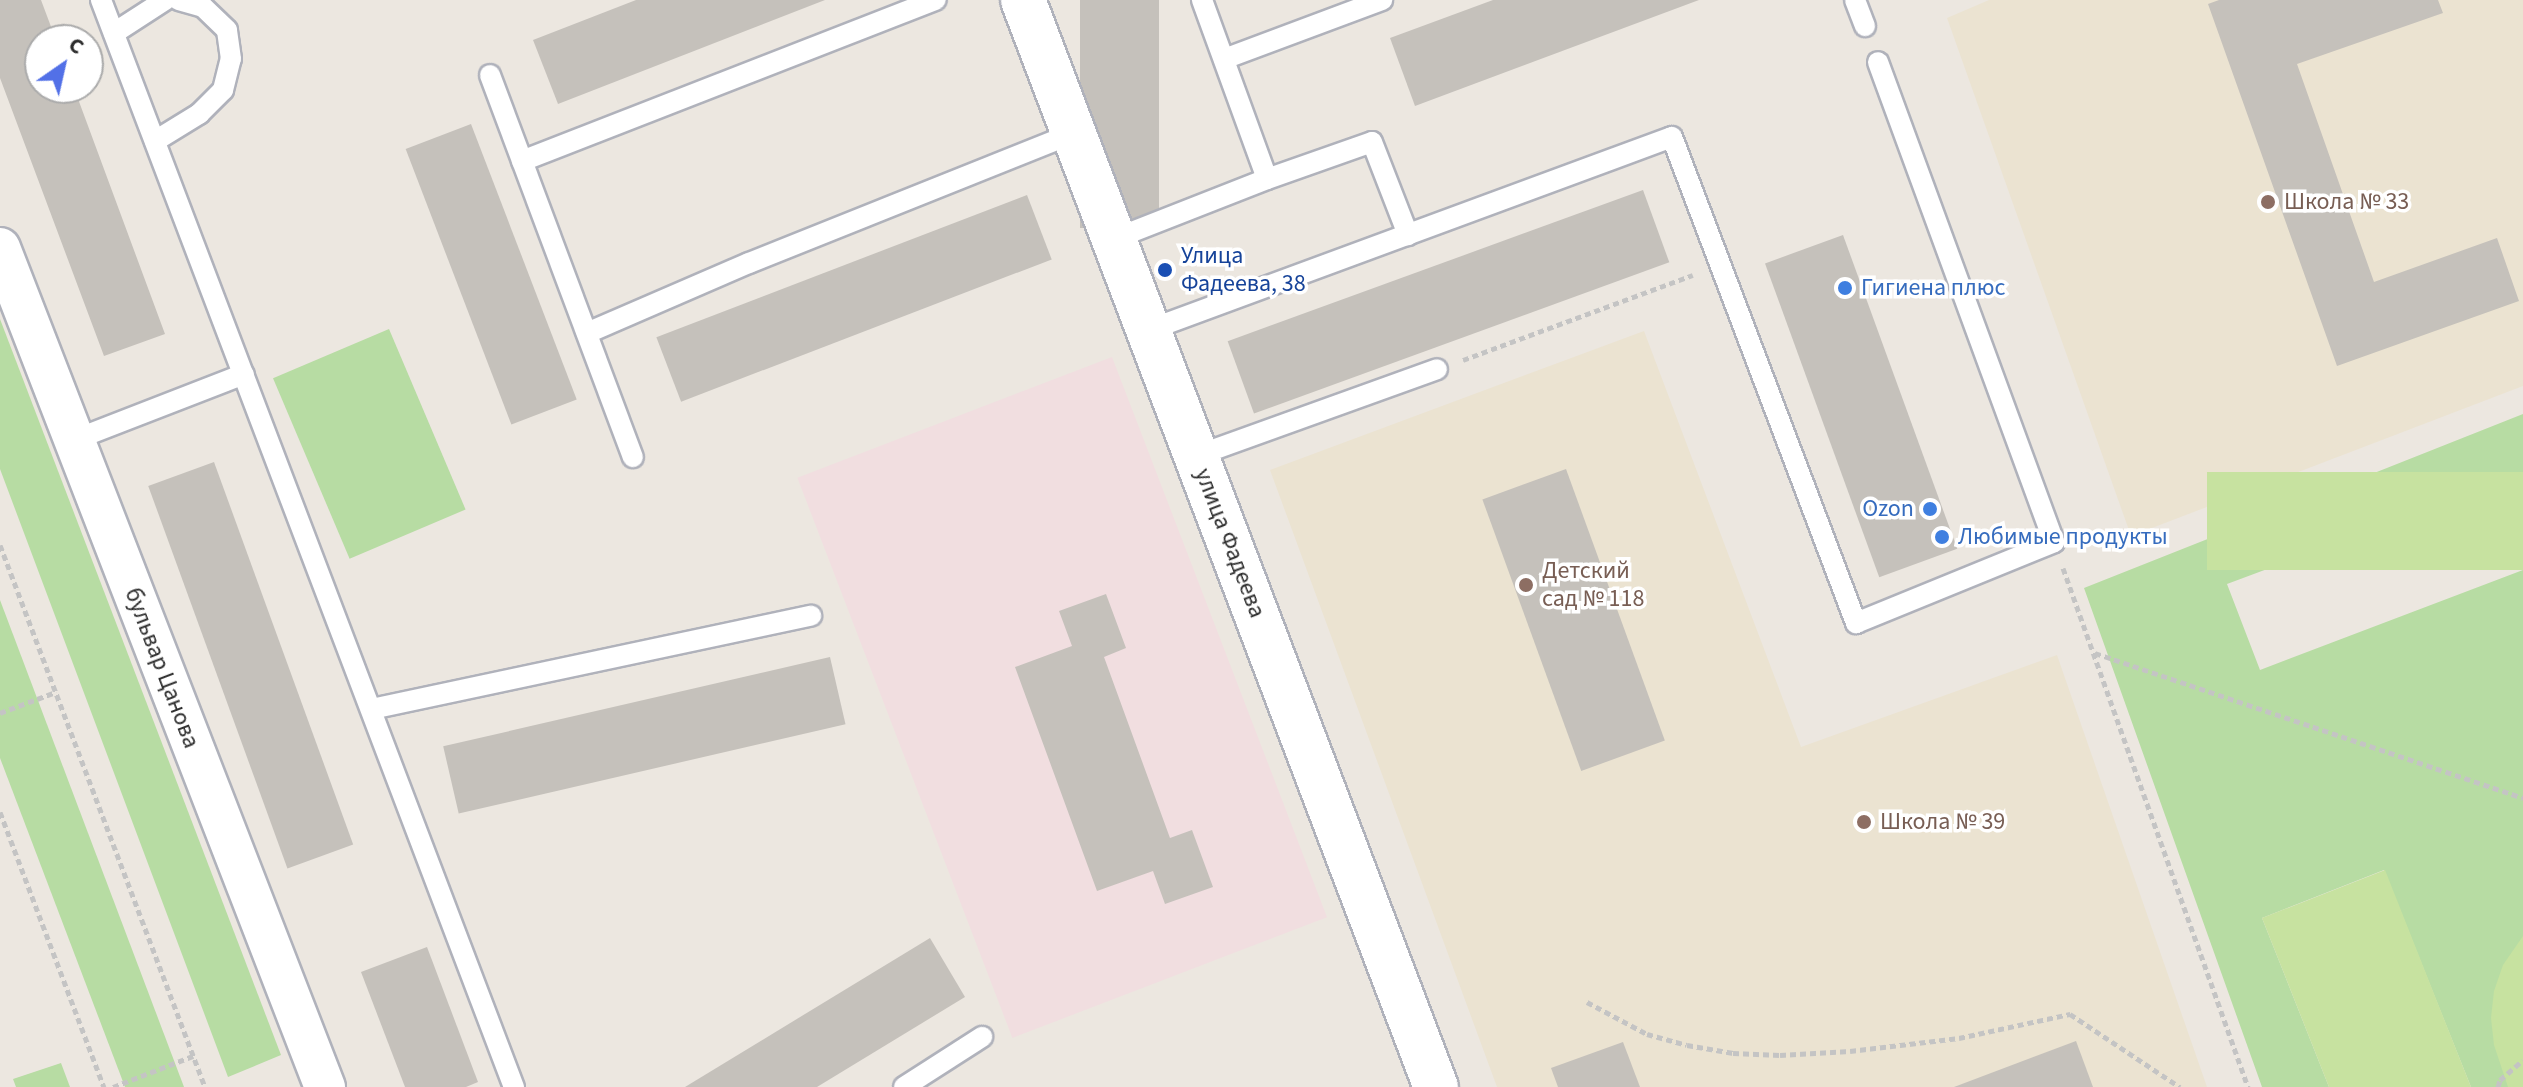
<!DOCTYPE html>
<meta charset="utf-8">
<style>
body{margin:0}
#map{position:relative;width:2523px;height:1087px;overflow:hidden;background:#ece7e0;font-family:"Source Sans 3",sans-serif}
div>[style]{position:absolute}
.education>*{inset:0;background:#ebe3d1}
.medical>*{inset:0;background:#f1dee0;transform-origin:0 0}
.green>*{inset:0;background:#b7dca3;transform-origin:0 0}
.pitch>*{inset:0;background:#c7e2a0;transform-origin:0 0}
.building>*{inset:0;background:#c5c1bb;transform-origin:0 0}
.path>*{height:5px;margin-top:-2.5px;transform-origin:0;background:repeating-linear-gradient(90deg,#c4c4c4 0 6px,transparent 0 10px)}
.roads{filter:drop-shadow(2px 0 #b0b2bb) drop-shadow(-2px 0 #b0b2bb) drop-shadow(0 2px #b0b2bb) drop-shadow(0 -2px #b0b2bb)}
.lane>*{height:20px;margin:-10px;padding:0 10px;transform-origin:10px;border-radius:10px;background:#fff}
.street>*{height:40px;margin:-20px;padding:0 20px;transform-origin:20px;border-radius:20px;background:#fff}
.secondary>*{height:44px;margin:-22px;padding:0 22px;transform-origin:22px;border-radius:22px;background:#fff}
.dots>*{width:22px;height:22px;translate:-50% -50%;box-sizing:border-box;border:4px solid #fff;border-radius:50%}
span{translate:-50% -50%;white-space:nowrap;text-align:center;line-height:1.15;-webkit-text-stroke:7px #fff;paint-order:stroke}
.education-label{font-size:24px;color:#785e54}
.left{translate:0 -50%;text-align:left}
.transit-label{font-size:24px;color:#164399}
.shop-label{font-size:24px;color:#366cbe}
.right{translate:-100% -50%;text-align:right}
.street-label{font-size:24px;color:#2c2c2c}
.north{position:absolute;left:24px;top:24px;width:80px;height:80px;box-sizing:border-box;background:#fff;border:2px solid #ababab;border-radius:50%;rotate:34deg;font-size:22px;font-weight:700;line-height:32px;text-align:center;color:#2c2c2c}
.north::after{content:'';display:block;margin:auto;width:28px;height:36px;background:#5270e7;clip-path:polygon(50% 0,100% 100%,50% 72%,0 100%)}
</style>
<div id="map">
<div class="education">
<i style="clip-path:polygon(1989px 0,2523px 0,2523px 386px,2131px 536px,1947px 18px)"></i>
<i style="clip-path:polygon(1644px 331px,1801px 747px,2057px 655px,2207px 1087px,1497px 1087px,1270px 470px)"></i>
</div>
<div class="medical">
<i style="left:1112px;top:357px;width:600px;height:337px;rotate:69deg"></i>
</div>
<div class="green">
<i style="clip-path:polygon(0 319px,281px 1055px,228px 1077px,0 469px)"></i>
<i style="left:389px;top:329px;width:196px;height:126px;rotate:67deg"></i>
<i style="clip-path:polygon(2523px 414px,2523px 473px,2227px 584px,2260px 670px,2523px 570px,2523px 1087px,2471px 1087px,2384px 870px,2262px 918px,2329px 1087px,2262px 1087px,2084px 588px)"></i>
<i style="clip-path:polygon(0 600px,184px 1087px,125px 1087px,0 758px)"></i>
<i style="clip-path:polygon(61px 1063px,70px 1087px,16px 1087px,13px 1079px)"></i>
</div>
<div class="pitch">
<i style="left:2523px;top:472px;width:98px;height:316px;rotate:90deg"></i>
<i style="clip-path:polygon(2385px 870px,2471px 1087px,2329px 1087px,2262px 918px)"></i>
<i style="clip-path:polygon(2523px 936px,2523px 1087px,2508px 1087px,2494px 1045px,2491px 1018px,2494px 991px,2503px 965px)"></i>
</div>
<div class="building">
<i style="clip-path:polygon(0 0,41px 0,56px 40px,40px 40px,40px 88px,74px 88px,165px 334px,104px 356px,0 78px)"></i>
<i style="clip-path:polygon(636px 0,825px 0,558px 104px,533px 40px)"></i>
<i style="left:1080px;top:0;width:79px;height:228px"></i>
<i style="clip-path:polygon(1493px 0,1699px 0,1415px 106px,1390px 38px)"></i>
<i style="clip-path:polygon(2219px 0,2438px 0,2443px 13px,2297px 64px,2374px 282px,2497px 238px,2519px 301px,2337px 366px,2208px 4px)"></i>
<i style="left:471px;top:124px;width:295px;height:70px;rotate:69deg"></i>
<i style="left:1643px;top:190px;width:77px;height:442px;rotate:70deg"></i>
<i style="left:1027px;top:195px;width:69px;height:397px;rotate:69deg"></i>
<i style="left:1843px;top:235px;width:334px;height:83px;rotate:70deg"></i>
<i style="left:214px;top:462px;width:407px;height:70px;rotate:70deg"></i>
<i style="left:1566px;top:469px;width:289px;height:89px;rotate:70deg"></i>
<i style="clip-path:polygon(1106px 594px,1126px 648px,1104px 657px,1170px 838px,1192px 830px,1213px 887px,1165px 904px,1153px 871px,1097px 891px,1015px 667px,1072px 646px,1059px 611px)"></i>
<i style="left:830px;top:657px;width:69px;height:397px;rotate:77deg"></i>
<i style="clip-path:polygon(930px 938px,965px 997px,817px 1087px,685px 1087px)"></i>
<i style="clip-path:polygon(427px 947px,478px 1082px,466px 1087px,405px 1087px,361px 972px)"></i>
<i style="clip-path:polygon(2076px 1041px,2093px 1087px,1954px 1087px)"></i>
<i style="clip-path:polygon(1623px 1042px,1640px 1087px,1558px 1087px,1551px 1068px)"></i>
</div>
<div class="path">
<i style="left:1463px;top:360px;width:245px;rotate:-20.3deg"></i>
<i style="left:0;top:545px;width:579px;rotate:69.28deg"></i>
<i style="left:2063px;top:568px;width:551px;rotate:70.38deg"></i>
<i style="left:2095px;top:653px;width:452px;rotate:18.7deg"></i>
<i style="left:0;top:713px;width:60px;rotate:-20.6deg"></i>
<i style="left:0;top:812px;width:294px;rotate:69.3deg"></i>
<i style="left:1587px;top:1002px;width:68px;rotate:28.1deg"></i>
<i style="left:1647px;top:1034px;width:41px;rotate:15.4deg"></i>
<i style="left:1687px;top:1045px;width:47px;rotate:9.9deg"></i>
<i style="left:1733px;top:1053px;width:47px;rotate:2.4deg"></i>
<i style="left:1780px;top:1055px;width:70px;rotate:-3.3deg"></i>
<i style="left:1850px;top:1051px;width:110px;rotate:-6.8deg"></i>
<i style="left:1959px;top:1038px;width:114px;rotate:-12.2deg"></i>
<i style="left:2070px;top:1014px;width:132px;rotate:33.6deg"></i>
<i style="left:113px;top:1087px;width:86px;rotate:-21.2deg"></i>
<i style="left:2498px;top:1087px;width:7px;rotate:-74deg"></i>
<i style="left:2500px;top:1080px;width:30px;rotate:-41deg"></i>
</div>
<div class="roads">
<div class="lane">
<i style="left:101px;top:0;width:1163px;rotate:69.2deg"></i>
<i style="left:1202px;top:0;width:190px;rotate:70deg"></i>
<i style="left:1267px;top:179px;width:111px;rotate:-19.4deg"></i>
<i style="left:1372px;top:142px;width:100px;rotate:68.8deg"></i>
<i style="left:1855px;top:0;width:28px;rotate:69deg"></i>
<i style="left:114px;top:33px;width:61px;rotate:-32.9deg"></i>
<i style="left:1224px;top:59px;width:169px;rotate:-20.5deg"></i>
<i style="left:490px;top:75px;width:408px;rotate:69.5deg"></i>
<i style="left:155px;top:141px;width:52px;rotate:-31.5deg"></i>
<i style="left:199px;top:114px;width:34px;rotate:-45deg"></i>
<i style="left:223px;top:90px;width:32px;rotate:-76deg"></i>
<i style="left:231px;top:59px;width:29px;rotate:-98deg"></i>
<i style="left:227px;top:30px;width:33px;rotate:-136deg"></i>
<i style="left:203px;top:7px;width:25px;rotate:-164deg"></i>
<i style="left:522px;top:161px;width:444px;rotate:-21.3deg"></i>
<i style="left:1114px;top:239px;width:164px;rotate:-21.4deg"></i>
<i style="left:1149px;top:330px;width:557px;rotate:-20.26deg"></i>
<i style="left:1672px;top:137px;width:520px;rotate:69.26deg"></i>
<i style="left:1856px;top:623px;width:214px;rotate:-22.2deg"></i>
<i style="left:2054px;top:542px;width:511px;rotate:-110.14deg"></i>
<i style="left:587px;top:333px;width:176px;rotate:-23.4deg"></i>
<i style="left:749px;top:263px;width:350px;rotate:-21.8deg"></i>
<i style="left:74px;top:440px;width:182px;rotate:-21.2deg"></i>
<i style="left:1196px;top:456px;width:256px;rotate:-19.8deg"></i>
<i style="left:372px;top:709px;width:449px;rotate:-12deg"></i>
<i style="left:904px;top:1087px;width:93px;rotate:-32.7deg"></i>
</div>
<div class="street">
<i style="left:0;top:248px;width:900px;rotate:68.83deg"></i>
</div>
<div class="secondary">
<i style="left:1023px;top:0;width:1163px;rotate:69.2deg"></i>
</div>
</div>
<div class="dots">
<i style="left:2268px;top:202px;background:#8d6e63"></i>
<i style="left:1165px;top:270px;background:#1a4fb4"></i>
<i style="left:1845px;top:288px;background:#3f7fe0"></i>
<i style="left:1930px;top:509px;background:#3f7fe0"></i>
<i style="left:1942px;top:537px;background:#3f7fe0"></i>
<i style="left:1526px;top:585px;background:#8d6e63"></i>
<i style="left:1864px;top:822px;background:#8d6e63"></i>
</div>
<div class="education-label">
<span class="left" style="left:2284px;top:202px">Школа № 33</span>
<span class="left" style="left:1542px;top:585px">Детский<br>сад № 118</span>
<span class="left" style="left:1880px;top:822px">Школа № 39</span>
</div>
<div class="transit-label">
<span class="left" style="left:1181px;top:270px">Улица<br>Фадеева, 38</span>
</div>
<div class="shop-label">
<span class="left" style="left:1861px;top:288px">Гигиена плюс</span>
<span class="right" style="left:1914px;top:509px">Ozon</span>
<span class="left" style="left:1958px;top:537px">Любимые продукты</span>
</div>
<div class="street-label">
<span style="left:1230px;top:543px;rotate:69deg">улица Фадеева</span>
<span style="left:162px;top:668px;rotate:69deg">бульвар Цанова</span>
</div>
<div class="north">С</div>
</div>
